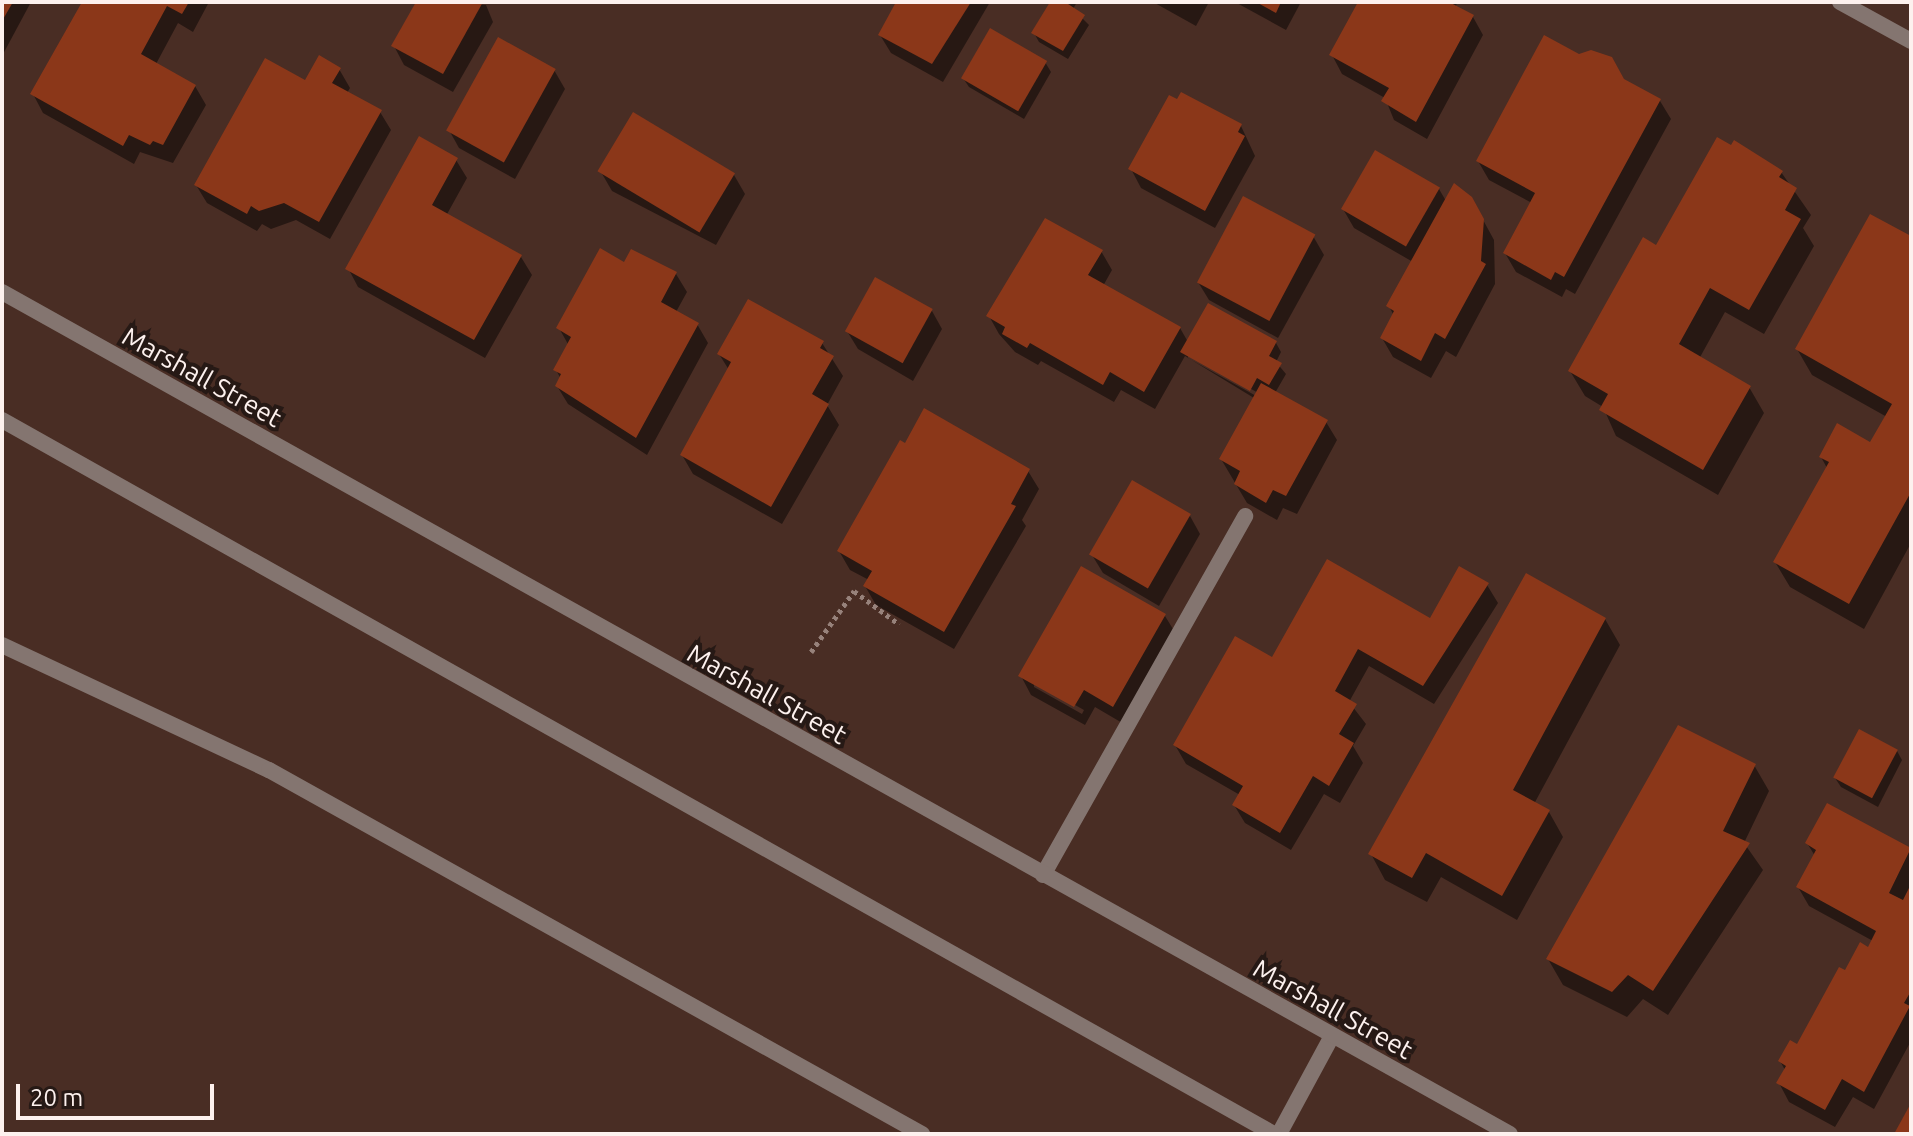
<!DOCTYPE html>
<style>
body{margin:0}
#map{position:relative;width:1913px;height:1136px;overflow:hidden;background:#492d24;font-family:Ubuntu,sans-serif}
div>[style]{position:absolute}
.shadow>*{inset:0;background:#0007}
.building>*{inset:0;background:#8b3719;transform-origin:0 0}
.path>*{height:5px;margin-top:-2.5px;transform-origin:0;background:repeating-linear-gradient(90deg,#97827b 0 4px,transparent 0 8px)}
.service>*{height:16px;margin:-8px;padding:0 8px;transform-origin:8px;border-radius:8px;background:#847570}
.minor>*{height:16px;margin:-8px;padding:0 8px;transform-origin:8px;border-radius:8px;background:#847570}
.tertiary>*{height:16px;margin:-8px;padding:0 8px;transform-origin:8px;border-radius:8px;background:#847570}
span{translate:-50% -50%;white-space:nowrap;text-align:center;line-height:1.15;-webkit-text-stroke:8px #261915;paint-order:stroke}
.street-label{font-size:26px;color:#fdf1ee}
.frame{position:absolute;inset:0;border:4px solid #fdf1ee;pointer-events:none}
.scale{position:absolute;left:16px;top:1084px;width:198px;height:36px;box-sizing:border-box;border:4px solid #fdf1ee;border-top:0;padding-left:10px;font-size:24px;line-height:28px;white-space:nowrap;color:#fdf1ee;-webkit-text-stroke:6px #261915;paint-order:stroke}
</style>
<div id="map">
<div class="shadow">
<i style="clip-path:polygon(2px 2px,31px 2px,2px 56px)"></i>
<i style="clip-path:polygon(84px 2px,209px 2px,193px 32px,178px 23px,156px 64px,195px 86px,206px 105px,173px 163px,140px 152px,134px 164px,43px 113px,33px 94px)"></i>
<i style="clip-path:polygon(418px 2px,486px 5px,493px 22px,453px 92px,404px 65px,394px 46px)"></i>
<i style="clip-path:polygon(899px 2px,990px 2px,943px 82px,891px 53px,880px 35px)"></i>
<i style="clip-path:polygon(1052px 2px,1077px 2px,1073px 9px,1089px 25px,1068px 59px,1039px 42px,1034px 33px)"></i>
<i style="clip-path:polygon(1153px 2px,1209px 2px,1196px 26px)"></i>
<i style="clip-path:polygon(1235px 2px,1301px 2px,1286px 30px)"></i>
<i style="clip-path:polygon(1361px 2px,1458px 2px,1455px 7px,1473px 17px,1483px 35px,1427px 139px,1394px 120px,1385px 98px,1342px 74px,1332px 55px)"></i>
<i style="clip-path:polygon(1045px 62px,1051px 72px,1024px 119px,969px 87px,963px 78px)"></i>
<i style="clip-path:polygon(339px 69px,350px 88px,347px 93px,380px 112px,391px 130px,330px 239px,296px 220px,271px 229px,262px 224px,257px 231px,207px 203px,196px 185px)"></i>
<i style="clip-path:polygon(554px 70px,565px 89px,515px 179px,459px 148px,449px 130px)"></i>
<i style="clip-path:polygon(1623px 81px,1660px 101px,1671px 119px,1575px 294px,1566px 289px,1562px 297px,1516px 272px,1505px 253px,1532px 203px,1489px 180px,1478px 161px)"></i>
<i style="clip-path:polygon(1241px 126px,1255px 156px,1215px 228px,1141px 188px,1131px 169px)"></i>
<i style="clip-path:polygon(456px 160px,467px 178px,446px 216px,521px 257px,532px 275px,485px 358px,358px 287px,348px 268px)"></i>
<i style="clip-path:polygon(601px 172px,734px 175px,745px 194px,716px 245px,612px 191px)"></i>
<i style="clip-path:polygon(1781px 172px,1811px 215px,1803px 228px,1814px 246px,1764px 334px,1725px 312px,1699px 359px,1749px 387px,1764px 413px,1718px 495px,1616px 436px,1603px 407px,1585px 396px,1570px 371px,1656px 247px)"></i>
<i style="clip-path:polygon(1439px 189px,1446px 201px,1482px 218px,1494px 240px,1495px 284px,1456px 357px,1446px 351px,1431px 378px,1393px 357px,1382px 338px,1394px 316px,1389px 306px,1413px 262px,1354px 228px,1343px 209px)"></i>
<i style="clip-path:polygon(1313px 236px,1324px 255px,1278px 338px,1209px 300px,1198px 282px)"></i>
<i style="clip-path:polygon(1911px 239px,1911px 543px,1864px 629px,1790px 587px,1775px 562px,1827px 468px,1821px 457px,1871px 445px,1887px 417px,1812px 375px,1797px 349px)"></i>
<i style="clip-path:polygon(evenodd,1101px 251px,1112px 270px,1103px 286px,1180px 328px,1188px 342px,1276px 343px,1281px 352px,1276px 362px,1286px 374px,1275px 393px,1326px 422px,1337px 440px,1297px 514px,1283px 508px,1277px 520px,1247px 503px,1221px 459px,1254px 398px,1185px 356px,1155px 409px,1121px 390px,1114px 402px,1041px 361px,1038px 365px,1015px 352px,999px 334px,989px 316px,1101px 251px,1188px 353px,1260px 394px,1258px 397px,1188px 358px,1188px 353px)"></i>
<i style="clip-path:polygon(676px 274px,687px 292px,676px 312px,697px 324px,708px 343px,647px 455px,568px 404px,557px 386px,561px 379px,556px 370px,569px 346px,559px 328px)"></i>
<i style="clip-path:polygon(932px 311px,942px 329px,913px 381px,858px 349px,847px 331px)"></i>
<i style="clip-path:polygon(822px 343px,843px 376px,827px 405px,839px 425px,782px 524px,693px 474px,682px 455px,729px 370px,719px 354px)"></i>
<i style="clip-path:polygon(1028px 471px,1039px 489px,1022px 520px,1026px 526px,954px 649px,876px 605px,865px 586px,869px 580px,850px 570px,839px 551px)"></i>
<i style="clip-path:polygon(1190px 516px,1200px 534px,1159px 606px,1103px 573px,1092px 555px)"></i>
<i style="clip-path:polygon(1487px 585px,1498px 603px,1434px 704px,1369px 666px,1349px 702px,1366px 724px,1353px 746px,1363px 763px,1340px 803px,1324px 794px,1291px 850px,1245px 823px,1234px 805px,1240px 795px,1186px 764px,1175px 745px,1272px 660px,1431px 620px)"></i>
<i style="clip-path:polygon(evenodd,1165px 616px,1176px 634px,1124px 724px,1095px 707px,1085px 725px,1031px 695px,1021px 676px,1165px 616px,1034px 682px,1084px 710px,1082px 714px,1034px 687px,1034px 682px)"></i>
<i style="clip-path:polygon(1605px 619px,1620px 645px,1534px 804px,1549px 812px,1563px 837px,1517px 920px,1441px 877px,1427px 902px,1385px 880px,1371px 854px)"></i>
<i style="clip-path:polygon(1897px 751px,1902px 760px,1878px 807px,1841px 787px,1835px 778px)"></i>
<i style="clip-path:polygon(1754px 765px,1769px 791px,1744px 843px,1763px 870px,1668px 1015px,1643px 999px,1627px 1017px,1563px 985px,1548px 959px)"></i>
<i style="clip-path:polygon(1828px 805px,1911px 851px,1911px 1041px,1874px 1109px,1853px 1097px,1835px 1127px,1789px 1102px,1779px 1083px,1785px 1070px,1780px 1061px,1798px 1047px,1873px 941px,1809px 906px,1798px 887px,1815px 856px,1807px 843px)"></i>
</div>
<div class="building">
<i style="clip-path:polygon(2px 2px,13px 2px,2px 21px)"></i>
<i style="clip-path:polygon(82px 2px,189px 2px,182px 14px,167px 6px,141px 54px,196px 85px,163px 145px,153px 141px,150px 145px,129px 135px,123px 146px,30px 94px)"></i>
<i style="clip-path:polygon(416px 2px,483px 2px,443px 74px,391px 46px)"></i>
<i style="clip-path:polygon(896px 2px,971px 2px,932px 64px,878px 35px)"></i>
<i style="clip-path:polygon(1050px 2px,1065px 2px,1085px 15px,1063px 51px,1031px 33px)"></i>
<i style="clip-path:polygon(1256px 2px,1281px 2px,1276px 13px)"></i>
<i style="clip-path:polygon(1358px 2px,1449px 2px,1474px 15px,1416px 122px,1381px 101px,1389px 88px,1329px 55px)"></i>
<i style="left:990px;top:28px;width:66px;height:58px;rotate:30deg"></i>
<i style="clip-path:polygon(1544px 35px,1579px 54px,1591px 50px,1612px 57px,1624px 79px,1661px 99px,1564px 277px,1555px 272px,1551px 280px,1503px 253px,1535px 193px,1476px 161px)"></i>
<i style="left:498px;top:37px;width:66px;height:107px;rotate:29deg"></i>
<i style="clip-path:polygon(319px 55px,341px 68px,332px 83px,382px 110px,319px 222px,284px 203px,259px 211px,251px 206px,247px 214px,194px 185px,265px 58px,305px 80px)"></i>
<i style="clip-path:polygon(1181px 92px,1242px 124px,1238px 132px,1245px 136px,1205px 211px,1128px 169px,1169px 95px,1177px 99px)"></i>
<i style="left:633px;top:112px;width:119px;height:69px;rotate:31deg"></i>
<i style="clip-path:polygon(419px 136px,458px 158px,432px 205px,522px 255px,474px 340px,345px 269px)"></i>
<i style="clip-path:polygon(1717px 137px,1731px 145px,1734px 140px,1783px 171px,1779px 177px,1797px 188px,1785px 210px,1801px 219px,1749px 310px,1710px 288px,1679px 344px,1751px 386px,1703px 470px,1599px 410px,1608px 394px,1568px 371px,1643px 237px,1656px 245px)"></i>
<i style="left:1375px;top:150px;width:75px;height:68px;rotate:30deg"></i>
<i style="clip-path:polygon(1454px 183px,1472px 197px,1484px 219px,1481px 261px,1486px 264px,1445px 339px,1435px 333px,1421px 361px,1380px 338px,1394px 311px,1386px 306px)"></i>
<i style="left:1243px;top:196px;width:82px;height:98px;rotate:28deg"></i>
<i style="clip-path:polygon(1870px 214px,1911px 236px,1911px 492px,1849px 604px,1773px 562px,1829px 462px,1819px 457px,1837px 423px,1870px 442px,1892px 404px,1795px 349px)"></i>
<i style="clip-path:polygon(1045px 218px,1103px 250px,1088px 275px,1181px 327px,1144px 392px,1110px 372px,1103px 385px,1030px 343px,1027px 348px,1002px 334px,1005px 327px,986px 316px)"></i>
<i style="clip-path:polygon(600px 248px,624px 262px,631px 249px,677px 272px,661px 302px,699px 323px,636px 438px,555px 386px,561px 374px,553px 370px,571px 337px,556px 328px)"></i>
<i style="left:875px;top:277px;width:66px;height:62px;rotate:29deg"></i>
<i style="clip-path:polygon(748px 299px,824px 341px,820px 348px,834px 356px,812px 394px,829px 404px,771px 507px,680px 455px,731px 362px,717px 354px)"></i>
<i style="clip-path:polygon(1208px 303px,1277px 341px,1269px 356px,1282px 363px,1269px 385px,1257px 378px,1250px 391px,1180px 352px)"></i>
<i style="clip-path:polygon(1261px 383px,1328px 420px,1286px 496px,1273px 490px,1266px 503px,1234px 484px,1240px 471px,1219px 459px)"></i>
<i style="clip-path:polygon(924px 408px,1030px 469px,1011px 504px,1016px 506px,944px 632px,863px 586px,872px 571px,837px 551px,900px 440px,905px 443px)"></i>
<i style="left:1132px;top:480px;width:68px;height:86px;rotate:30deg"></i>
<i style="clip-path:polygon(1327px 559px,1430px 618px,1459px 566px,1489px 583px,1423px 686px,1358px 649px,1335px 691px,1357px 704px,1339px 734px,1354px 743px,1329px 786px,1313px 776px,1280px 833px,1232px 805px,1243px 786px,1173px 745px,1235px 636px,1272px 657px)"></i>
<i style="clip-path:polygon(1081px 566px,1166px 614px,1113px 707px,1084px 690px,1074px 707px,1018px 676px)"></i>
<i style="clip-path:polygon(1526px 573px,1606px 618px,1513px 790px,1550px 810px,1502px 896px,1426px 853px,1412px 878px,1368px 854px)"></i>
<i style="clip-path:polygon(1678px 725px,1756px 764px,1723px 831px,1750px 843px,1653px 991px,1628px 975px,1612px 992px,1546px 959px)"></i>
<i style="left:1859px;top:729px;width:44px;height:55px;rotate:28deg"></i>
<i style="clip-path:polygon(1827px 803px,1911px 848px,1889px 893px,1903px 900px,1911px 884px,1911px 991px,1904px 1003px,1910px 1006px,1864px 1092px,1842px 1079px,1825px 1110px,1776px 1083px,1786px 1066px,1778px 1061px,1790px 1040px,1797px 1044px,1839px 967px,1845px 970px,1860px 942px,1868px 947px,1876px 931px,1796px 887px,1816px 850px,1805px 843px)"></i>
<i style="clip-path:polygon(1911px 1103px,1911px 1134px,1894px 1134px)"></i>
</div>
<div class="path">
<i style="left:811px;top:652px;width:75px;rotate:-54.8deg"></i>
<i style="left:854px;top:591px;width:56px;rotate:36.3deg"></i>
</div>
<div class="service">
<i style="left:2px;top:645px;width:295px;rotate:25.1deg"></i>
<i style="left:269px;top:770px;width:748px;rotate:29.14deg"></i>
<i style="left:1043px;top:875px;width:412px;rotate:-60.6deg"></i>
<i style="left:1279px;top:1134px;width:111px;rotate:-61.6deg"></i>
</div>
<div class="minor">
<i style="left:1840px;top:2px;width:81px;rotate:28.8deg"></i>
</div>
<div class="tertiary">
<i style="left:2px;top:292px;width:1727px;rotate:29.18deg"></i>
<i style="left:2px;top:420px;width:1459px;rotate:29.31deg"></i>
</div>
<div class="street-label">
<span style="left:202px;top:377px;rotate:29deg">Marshall Street</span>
<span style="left:767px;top:694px;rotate:29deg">Marshall Street</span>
<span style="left:1333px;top:1009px;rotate:29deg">Marshall Street</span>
</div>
<div class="frame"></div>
<div class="scale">20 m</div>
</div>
